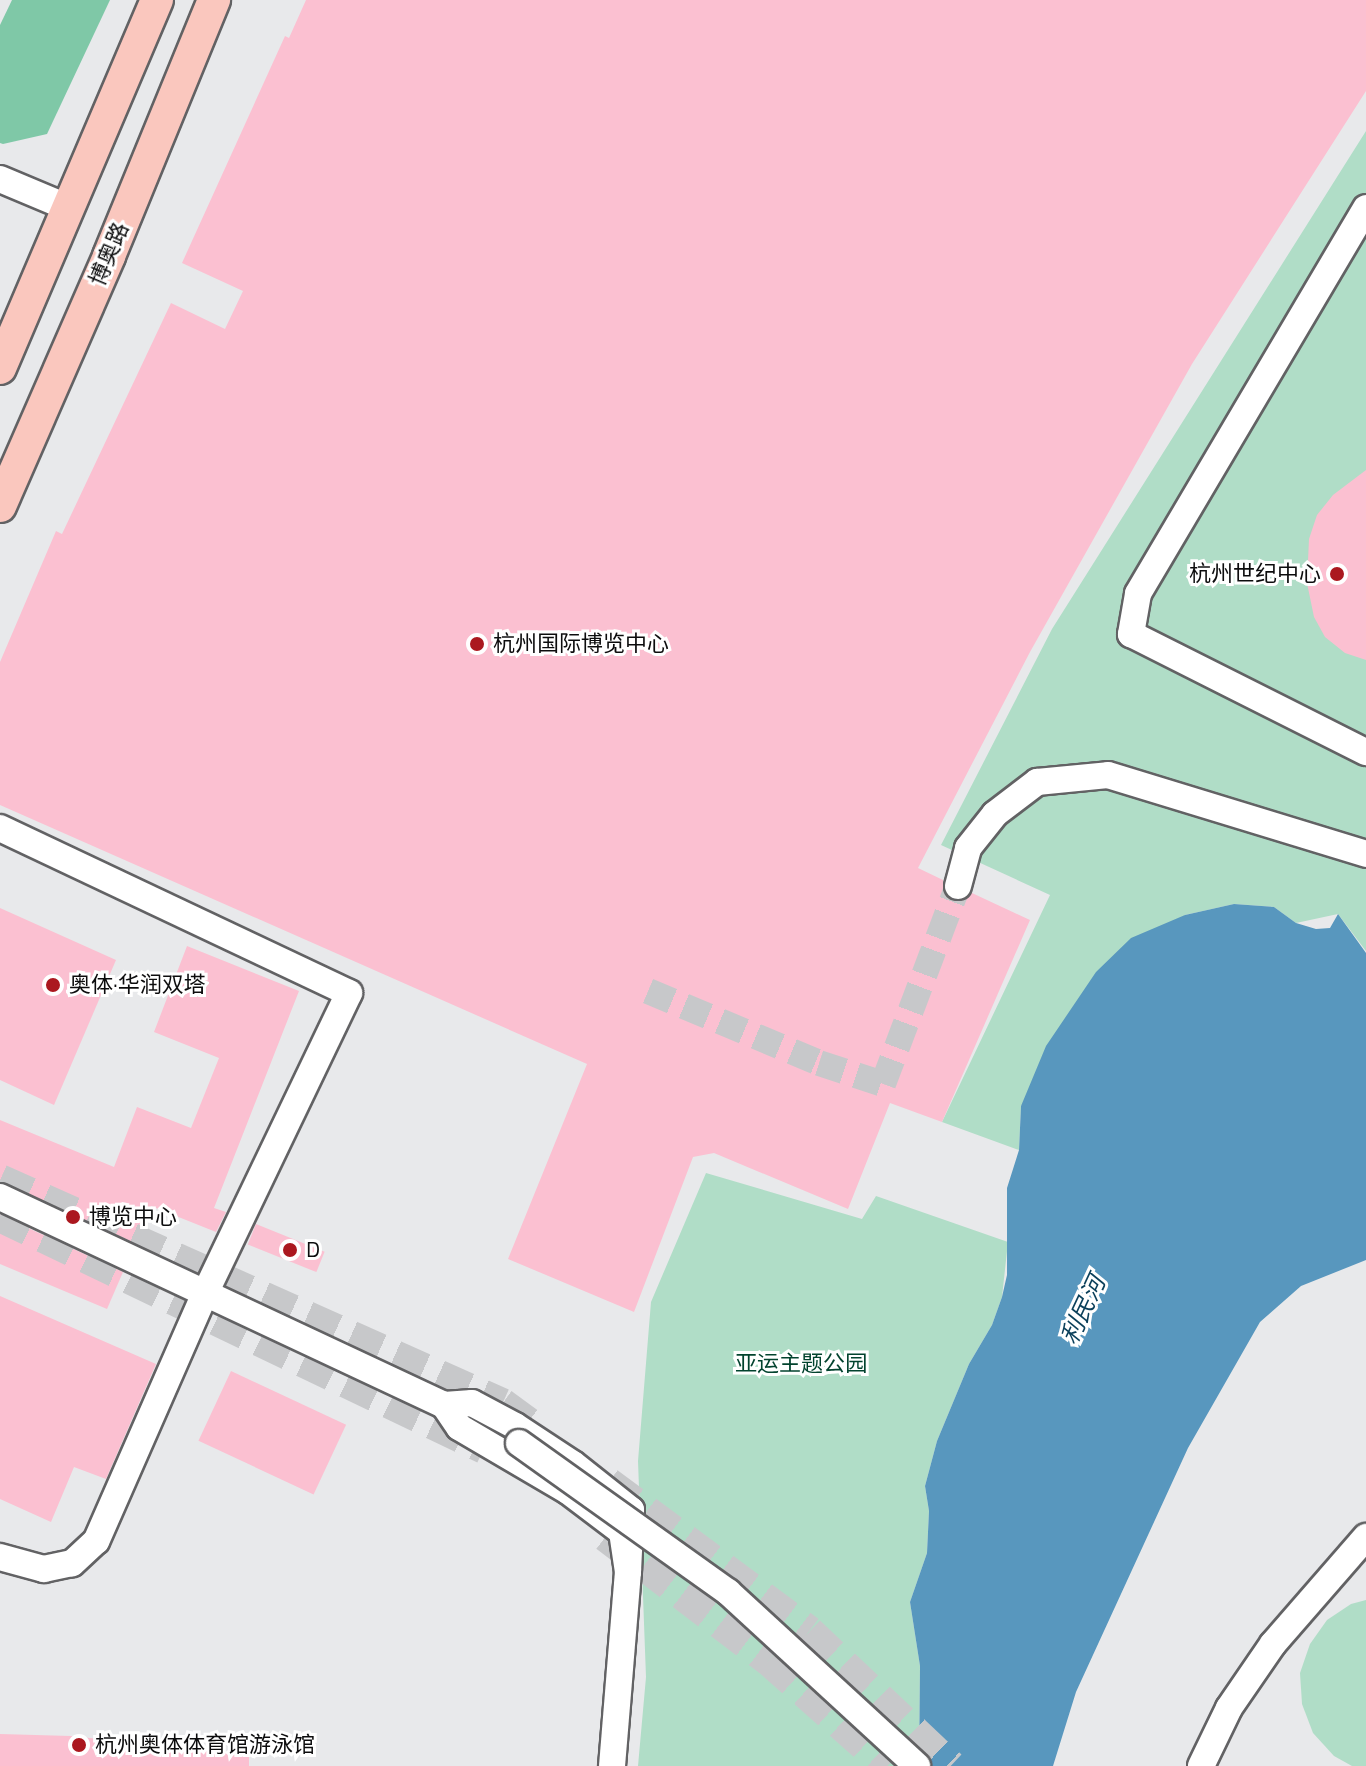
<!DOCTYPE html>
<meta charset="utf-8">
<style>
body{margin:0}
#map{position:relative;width:1366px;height:1766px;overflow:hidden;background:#e8e9eb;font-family:"Titillium Web","Noto Sans SC",sans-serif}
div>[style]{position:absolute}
.green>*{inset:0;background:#b0ddc7}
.forest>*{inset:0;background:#7fc8a7}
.water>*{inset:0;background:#5897be}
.building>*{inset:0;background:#fbc0d1;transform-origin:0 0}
.minor-tunnel>*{height:26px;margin-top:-13px;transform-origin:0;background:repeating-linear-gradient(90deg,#c7c8ca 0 26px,transparent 0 39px)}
.major-tunnel>*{height:32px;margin-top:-16px;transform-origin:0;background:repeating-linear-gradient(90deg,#c7c8ca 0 32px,transparent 0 48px)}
.roads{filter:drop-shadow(2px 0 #626264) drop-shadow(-2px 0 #626264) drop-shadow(0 2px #626264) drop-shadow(0 -2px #626264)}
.minor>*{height:26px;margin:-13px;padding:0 13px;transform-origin:13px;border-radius:13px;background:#fff}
.major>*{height:32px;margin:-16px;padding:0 16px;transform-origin:16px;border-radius:16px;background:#fac7be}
.bridges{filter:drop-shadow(2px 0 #626264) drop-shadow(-2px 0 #626264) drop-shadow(0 2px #626264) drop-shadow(0 -2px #626264)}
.minor-bridge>*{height:26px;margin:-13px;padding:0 13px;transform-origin:13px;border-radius:13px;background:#fff}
.dots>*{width:22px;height:22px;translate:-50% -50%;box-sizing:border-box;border:4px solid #fff;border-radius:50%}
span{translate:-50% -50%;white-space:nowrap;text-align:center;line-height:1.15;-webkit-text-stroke:6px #fff;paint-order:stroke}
.street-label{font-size:22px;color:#0c0c0d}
.poi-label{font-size:22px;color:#0c0c0d}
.right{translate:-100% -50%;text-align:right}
.left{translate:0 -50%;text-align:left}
.park-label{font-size:22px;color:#02432e}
.water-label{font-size:24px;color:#0a3f5a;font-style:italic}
</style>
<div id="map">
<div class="green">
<i style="clip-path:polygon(1366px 131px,1366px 951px,1338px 914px,1296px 923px,1274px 907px,1234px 904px,1185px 915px,1021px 1106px,1019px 1150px,942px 1122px,1050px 895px,941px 845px,1052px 629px)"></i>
<i style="clip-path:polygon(706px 1173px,862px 1219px,876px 1196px,1008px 1242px,1002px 1297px,992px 1325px,969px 1364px,937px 1441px,925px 1486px,929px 1511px,927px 1553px,910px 1602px,920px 1666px,919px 1766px,638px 1766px,646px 1677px,638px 1461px,651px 1302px)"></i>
<i style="clip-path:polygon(1366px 1600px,1366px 1766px,1352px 1766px,1334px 1756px,1313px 1733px,1302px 1704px,1300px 1673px,1310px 1644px,1327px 1620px,1351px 1604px)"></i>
</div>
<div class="forest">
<i style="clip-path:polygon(12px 0,110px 0,47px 134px,3px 144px,0 143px,0 25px)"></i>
</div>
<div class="water">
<i style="clip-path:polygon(1234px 904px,1274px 907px,1296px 923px,1316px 929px,1330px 928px,1338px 914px,1366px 953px,1366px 1260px,1301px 1286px,1260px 1322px,1188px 1448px,1076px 1692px,1053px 1766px,919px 1766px,920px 1666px,910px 1602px,927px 1553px,929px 1511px,925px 1486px,937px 1441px,969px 1364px,992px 1325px,1002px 1297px,1007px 1275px,1007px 1188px,1019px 1150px,1021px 1106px,1046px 1046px,1096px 972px,1131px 938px,1185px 915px)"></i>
</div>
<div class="building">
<i style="clip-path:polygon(306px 0,1366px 0,1366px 91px,1192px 364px,1030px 652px,918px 868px,943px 880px,943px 891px,953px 901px,963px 901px,972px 893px,1030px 920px,942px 1122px,890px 1103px,848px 1209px,714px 1153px,693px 1157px,634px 1312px,508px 1259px,587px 1064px,0 805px,0 662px,56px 531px,62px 534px,171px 303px,225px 329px,243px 291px,182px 263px,285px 36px,289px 38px)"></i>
<i style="clip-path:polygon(1366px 470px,1366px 660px,1345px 653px,1325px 637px,1314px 617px,1307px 583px,1309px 539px,1317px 515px,1333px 495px)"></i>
<i style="clip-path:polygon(0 908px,116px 960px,54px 1105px,0 1080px)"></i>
<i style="clip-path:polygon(187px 946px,299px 991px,214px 1208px,226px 1212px,216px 1232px,151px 1206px,135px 1243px,0 1181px,0 1120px,114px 1167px,137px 1107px,191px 1128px,219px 1058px,154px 1032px)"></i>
<i style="clip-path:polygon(0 1215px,123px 1272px,107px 1309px,0 1264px)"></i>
<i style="left:256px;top:1224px;width:74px;height:22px;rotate:22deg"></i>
<i style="clip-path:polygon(0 1296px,156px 1364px,106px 1479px,74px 1467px,51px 1522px,0 1499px)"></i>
<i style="left:231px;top:1371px;width:127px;height:77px;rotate:25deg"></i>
<i style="clip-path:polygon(0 1734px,71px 1736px,249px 1755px,249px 1766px,0 1766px)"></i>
</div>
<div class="minor-tunnel">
<i style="left:648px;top:991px;width:186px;rotate:22.8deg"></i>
<i style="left:819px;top:1063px;width:67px;rotate:18.2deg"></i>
<i style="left:883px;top:1084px;width:212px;rotate:-69.3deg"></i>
<i style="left:444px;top:1405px;width:84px;rotate:26.9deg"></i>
</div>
<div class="major-tunnel">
<i style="left:0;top:1180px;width:550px;rotate:24.05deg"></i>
<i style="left:502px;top:1404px;width:46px;rotate:36.1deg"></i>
<i style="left:0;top:1216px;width:537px;rotate:25.61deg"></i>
<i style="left:608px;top:1483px;width:250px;rotate:36.5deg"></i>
<i style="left:809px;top:1632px;width:195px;rotate:43.5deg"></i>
<i style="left:606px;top:1536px;width:205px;rotate:37.3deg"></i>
<i style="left:769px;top:1660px;width:159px;rotate:41.7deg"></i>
</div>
<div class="roads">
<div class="minor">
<i style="left:0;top:179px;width:73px;rotate:22.7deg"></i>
<i style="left:1366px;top:208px;width:448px;rotate:120.6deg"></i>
<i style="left:1138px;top:594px;width:41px;rotate:99.9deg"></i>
<i style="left:1131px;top:634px;width:263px;rotate:26.7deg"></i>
<i style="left:0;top:828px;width:386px;rotate:25.3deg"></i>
<i style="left:349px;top:993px;width:331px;rotate:115.6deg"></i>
<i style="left:206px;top:1291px;width:273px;rotate:113.7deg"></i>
<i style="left:96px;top:1541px;width:33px;rotate:137deg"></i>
<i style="left:72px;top:1563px;width:29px;rotate:168deg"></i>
<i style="left:44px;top:1569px;width:46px;rotate:-164.7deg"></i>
<i style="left:958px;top:886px;width:39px;rotate:-75deg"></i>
<i style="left:968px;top:848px;width:43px;rotate:-51.5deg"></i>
<i style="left:995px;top:814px;width:53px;rotate:-37.3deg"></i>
<i style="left:1037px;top:782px;width:71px;rotate:-5.6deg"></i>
<i style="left:1108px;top:775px;width:270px;rotate:17deg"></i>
<i style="left:0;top:1197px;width:490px;rotate:25.1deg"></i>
<i style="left:444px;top:1405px;width:28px;rotate:-4deg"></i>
<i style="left:472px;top:1403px;width:49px;rotate:28.1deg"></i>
<i style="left:515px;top:1426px;width:69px;rotate:33.2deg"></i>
<i style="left:573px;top:1464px;width:74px;rotate:38.4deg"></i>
<i style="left:631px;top:1510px;width:62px;rotate:92.8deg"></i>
<i style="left:628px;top:1572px;width:40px;rotate:-98.5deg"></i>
<i style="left:622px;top:1532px;width:68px;rotate:-142.8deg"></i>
<i style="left:568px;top:1491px;width:126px;rotate:-149.6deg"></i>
<i style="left:459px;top:1427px;width:27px;rotate:-124deg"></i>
<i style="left:612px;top:1766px;width:195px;rotate:-85.3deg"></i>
<i style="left:1201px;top:1766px;width:64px;rotate:-64.2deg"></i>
<i style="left:1229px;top:1708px;width:78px;rotate:-55.5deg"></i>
<i style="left:1273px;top:1644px;width:142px;rotate:-49deg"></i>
</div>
<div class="major">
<i style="left:0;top:368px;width:400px;rotate:-66.9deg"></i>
<i style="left:0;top:506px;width:273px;rotate:-66.4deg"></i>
<i style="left:109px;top:256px;width:277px;rotate:-67.7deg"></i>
</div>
</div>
<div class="bridges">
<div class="minor-bridge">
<i style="left:519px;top:1443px;width:257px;rotate:35.5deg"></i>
<i style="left:728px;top:1592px;width:257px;rotate:42.6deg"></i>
</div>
</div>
<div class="dots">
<i style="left:1337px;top:574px;background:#ab181f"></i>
<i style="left:477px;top:644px;background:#ab181f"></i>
<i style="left:53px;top:985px;background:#ab181f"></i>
<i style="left:73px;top:1217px;background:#ab181f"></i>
<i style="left:290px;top:1250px;background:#ab181f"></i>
<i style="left:79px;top:1745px;background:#ab181f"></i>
</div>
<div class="street-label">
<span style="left:109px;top:254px;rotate:-67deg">博奥路</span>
</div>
<div class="poi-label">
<span class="right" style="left:1321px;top:574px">杭州世纪中心</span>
<span class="left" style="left:493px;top:644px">杭州国际博览中心</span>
<span class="left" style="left:69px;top:985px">奥体·华润双塔</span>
<span class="left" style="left:89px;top:1217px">博览中心</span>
<span class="left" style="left:306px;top:1250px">D</span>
<span class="left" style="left:95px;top:1745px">杭州奥体体育馆游泳馆</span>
</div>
<div class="park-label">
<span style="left:801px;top:1364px">亚运主题公园</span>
</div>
<div class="water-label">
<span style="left:1083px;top:1310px;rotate:-65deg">利民河</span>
</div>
</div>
